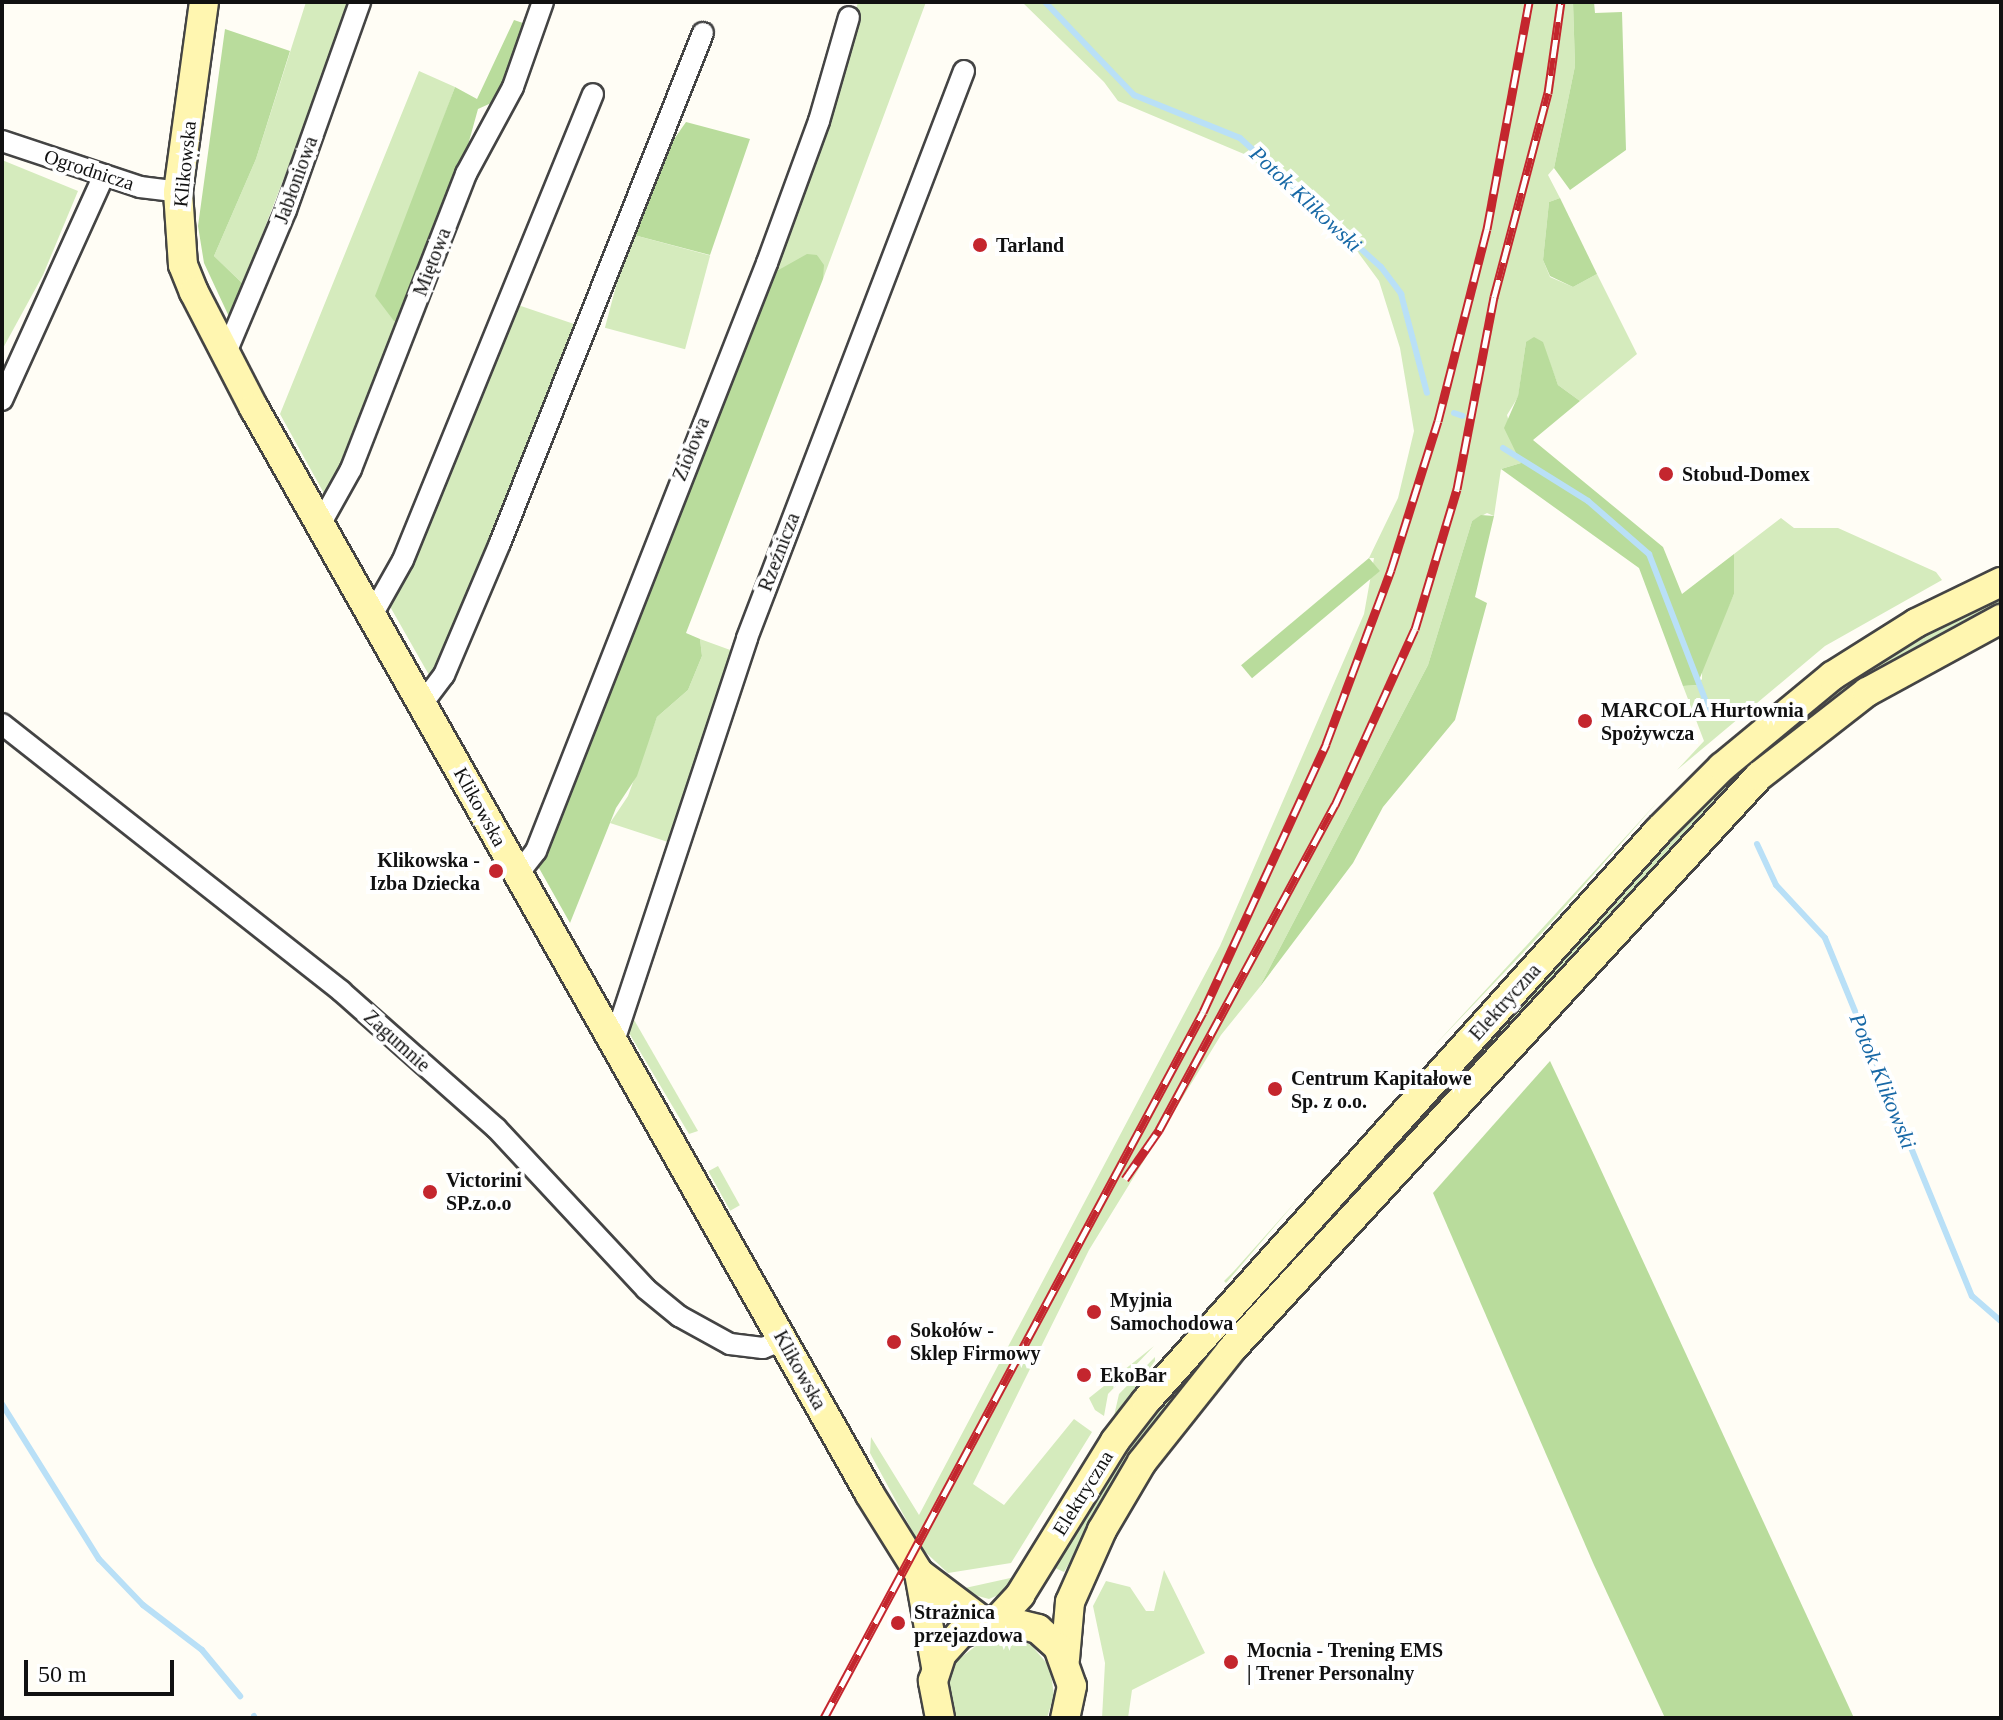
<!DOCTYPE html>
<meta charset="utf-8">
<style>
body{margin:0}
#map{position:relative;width:2003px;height:1720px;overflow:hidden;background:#fffdf5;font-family:Georgia,serif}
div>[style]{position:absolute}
.green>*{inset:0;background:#d5ebbd;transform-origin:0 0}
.forest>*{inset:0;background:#b9dc9c;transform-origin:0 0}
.stream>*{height:6px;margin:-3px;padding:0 3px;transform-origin:3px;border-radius:3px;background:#b9e0f7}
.roads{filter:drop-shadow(2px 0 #444) drop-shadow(-2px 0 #444) drop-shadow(0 2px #444) drop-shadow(0 -2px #444)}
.street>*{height:20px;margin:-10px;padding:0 10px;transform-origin:10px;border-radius:10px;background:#fff}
.secondary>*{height:28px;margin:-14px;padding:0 14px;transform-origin:14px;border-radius:14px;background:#fff6b0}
.rail>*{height:9px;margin-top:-4.5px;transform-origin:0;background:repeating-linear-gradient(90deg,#fff 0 18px,#c4262e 0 36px);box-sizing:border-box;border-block:2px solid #c4262e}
.dots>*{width:22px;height:22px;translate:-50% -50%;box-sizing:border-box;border:4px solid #fff;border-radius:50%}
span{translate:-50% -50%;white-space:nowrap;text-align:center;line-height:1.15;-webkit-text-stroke:8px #fff;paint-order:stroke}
.street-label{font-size:20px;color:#111}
.poi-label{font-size:20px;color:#111;font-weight:700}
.left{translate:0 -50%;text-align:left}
.right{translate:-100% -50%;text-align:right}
.water-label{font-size:22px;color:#1768a6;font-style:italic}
.frame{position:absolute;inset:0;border:4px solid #111;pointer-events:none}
.scale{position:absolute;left:24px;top:1660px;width:150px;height:36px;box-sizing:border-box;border:4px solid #111;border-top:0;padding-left:10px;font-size:24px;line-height:28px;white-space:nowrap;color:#111;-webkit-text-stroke:6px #fff;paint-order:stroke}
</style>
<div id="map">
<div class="green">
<i style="clip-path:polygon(306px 2px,352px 2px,243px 284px,214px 256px,256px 159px)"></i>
<i style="clip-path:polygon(858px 2px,926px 2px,823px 279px,817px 255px,766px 277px,825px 113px)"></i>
<i style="clip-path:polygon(1022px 2px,1573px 2px,1575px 66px,1554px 168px,1548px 175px,1560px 198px,1549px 202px,1543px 260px,1550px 277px,1573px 287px,1597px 274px,1637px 354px,1580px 401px,1558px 385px,1542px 342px,1526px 342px,1518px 397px,1507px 415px,1521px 463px,1501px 469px,1494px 516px,1487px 513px,1472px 521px,1428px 665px,1259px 988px,1221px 1035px,1089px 1250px,973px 1484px,1004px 1505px,1074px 1419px,1092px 1432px,1011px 1563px,948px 1573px,922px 1549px,870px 1453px,871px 1437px,919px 1515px,1220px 946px,1364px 614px,1374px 558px,1369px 558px,1398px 498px,1414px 431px,1400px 348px,1379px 281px,1357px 251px,1290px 188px,1244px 154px,1118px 101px,1104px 82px)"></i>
<i style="clip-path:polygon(419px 71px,455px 87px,422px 177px,403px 322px,346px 466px,326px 497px,280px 414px)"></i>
<i style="clip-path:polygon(2px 160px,78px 191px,43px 275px,2px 350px)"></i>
<i style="left:630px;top:234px;width:83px;height:97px;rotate:15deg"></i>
<i style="clip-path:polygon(512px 303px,580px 326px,433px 682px,388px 603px)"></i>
<i style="clip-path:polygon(1781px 518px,1794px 528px,1838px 528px,1936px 572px,1942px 580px,1825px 646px,1677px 770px,1704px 741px,1683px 686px,1697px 685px,1702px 679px,1702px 666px,1734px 594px,1734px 554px)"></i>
<i style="clip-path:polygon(2001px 595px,2001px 608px,1923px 645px,1845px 694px,1104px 1503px,1064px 1572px,1053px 1567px,1145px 1423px,1649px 859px,1767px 740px,1894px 648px)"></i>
<i style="clip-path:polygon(700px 639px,733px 651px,671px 843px,610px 823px,628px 796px,657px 717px,688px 690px,702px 656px)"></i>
<i style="clip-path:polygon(1661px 798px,1542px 933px,1434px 1046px,1537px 934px)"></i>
<i style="clip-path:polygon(633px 1018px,698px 1131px,689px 1134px,629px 1033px)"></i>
<i style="left:718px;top:1166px;width:45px;height:11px;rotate:61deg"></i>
<i style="clip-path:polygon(1299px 1198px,1226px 1283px,1224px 1281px,1234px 1271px)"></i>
<i style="clip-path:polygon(1154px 1346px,1108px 1394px,1104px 1416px,1095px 1410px,1089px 1398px)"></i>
<i style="clip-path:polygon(1155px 1357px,1155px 1361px,1114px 1416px,1119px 1394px)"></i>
<i style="clip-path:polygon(1164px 1570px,1205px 1653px,1132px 1690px,1128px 1718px,1102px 1718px,1105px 1663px,1093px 1606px,1106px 1581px,1130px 1587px,1146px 1611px,1154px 1611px)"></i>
<i style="clip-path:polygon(1015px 1577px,1010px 1590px,989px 1599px,956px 1590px)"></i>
<i style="clip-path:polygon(1013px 1638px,1031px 1645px,1050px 1667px,1054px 1695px,1047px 1718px,955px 1718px,947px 1689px,955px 1662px,985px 1639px)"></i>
</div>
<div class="forest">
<i style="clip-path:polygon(1573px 2px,1594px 2px,1595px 13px,1622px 12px,1626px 150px,1570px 190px,1554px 168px,1575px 66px)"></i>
<i style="clip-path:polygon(514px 20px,529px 25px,500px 99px,478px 109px,460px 174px,403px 322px,394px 321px,375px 296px,455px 87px,477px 99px)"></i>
<i style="clip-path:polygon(225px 29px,290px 51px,256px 159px,214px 256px,243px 284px,231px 321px,204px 263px,198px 226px)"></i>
<i style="clip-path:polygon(686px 122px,750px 139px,710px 255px,630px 234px,670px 145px)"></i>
<i style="clip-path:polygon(1560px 198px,1597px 274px,1573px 287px,1550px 276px,1543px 260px,1549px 202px)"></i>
<i style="clip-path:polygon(807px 254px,817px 255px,824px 265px,823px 279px,686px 633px,700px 639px,702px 656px,688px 690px,657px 717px,637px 776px,616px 808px,570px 923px,535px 861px,766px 277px)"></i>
<i style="clip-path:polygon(1534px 337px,1543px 342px,1558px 385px,1580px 401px,1533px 440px,1663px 547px,1682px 594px,1734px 554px,1734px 594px,1697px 685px,1683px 686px,1639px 568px,1501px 469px,1521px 463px,1504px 428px,1518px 396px,1526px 342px)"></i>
<i style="clip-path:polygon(1481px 515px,1494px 516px,1475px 597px,1487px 603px,1455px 720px,1383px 807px,1353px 863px,1259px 988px,1428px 665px,1472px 521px)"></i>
<i style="left:1369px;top:558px;width:17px;height:167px;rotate:50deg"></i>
<i style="clip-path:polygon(1550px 1061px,1595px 1157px,1854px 1718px,1665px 1718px,1594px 1565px,1433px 1193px)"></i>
</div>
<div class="stream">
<i style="left:1045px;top:2px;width:129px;rotate:46.3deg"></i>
<i style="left:1134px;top:95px;width:114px;rotate:22.1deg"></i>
<i style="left:1240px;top:138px;width:191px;rotate:42.5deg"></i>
<i style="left:1381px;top:267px;width:34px;rotate:53deg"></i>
<i style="left:1401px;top:294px;width:102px;rotate:75.3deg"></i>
<i style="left:1454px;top:413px;width:9px;rotate:18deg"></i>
<i style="left:1503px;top:448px;width:100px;rotate:31.9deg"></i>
<i style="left:1588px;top:501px;width:81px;rotate:41deg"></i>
<i style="left:1649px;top:554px;width:175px;rotate:68.9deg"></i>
<i style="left:1757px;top:844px;width:45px;rotate:65.1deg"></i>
<i style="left:1776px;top:885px;width:72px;rotate:47.2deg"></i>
<i style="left:1825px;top:938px;width:387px;rotate:67.7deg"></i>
<i style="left:1972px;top:1296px;width:38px;rotate:41deg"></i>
<i style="left:2px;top:1404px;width:183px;rotate:58deg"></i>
<i style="left:99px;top:1559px;width:64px;rotate:46.3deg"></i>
<i style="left:143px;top:1605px;width:74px;rotate:37.3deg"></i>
<i style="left:202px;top:1650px;width:60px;rotate:50.4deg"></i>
<i style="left:254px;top:1716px;width:2px;rotate:63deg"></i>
</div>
<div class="roads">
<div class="street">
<i style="left:2px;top:141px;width:145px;rotate:18.4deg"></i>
<i style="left:140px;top:187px;width:38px;rotate:7deg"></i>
<i style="left:225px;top:355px;width:157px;rotate:-67.2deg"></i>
<i style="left:286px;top:210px;width:221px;rotate:-70.4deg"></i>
<i style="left:2px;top:400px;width:247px;rotate:-65.6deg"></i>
<i style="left:321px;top:523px;width:62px;rotate:-60.9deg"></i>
<i style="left:351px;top:469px;width:317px;rotate:-68.7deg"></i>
<i style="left:466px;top:174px;width:99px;rotate:-61.6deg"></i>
<i style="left:513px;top:87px;width:90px;rotate:-70.6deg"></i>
<i style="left:372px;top:615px;width:63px;rotate:-60.6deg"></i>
<i style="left:403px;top:560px;width:503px;rotate:-67.82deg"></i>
<i style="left:422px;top:704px;width:36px;rotate:-53deg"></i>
<i style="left:444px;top:675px;width:143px;rotate:-67deg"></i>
<i style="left:500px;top:543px;width:549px;rotate:-68.3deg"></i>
<i style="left:2px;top:724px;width:432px;rotate:38.2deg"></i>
<i style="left:341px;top:991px;width:207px;rotate:41.5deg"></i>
<i style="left:496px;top:1128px;width:220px;rotate:47deg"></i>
<i style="left:646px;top:1289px;width:43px;rotate:39.3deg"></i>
<i style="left:679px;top:1316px;width:58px;rotate:28.8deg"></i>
<i style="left:730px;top:1344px;width:33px;rotate:7deg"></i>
<i style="left:763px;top:1348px;width:22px;rotate:-22deg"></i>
<i style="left:518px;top:874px;width:29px;rotate:-52deg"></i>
<i style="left:536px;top:851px;width:632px;rotate:-68.55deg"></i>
<i style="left:767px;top:263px;width:151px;rotate:-69.9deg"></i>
<i style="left:819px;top:121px;width:108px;rotate:-73.9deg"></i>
<i style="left:614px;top:1041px;width:424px;rotate:-71.7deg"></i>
<i style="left:747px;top:638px;width:607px;rotate:-69.06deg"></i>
</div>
<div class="secondary">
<i style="left:204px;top:2px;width:192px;rotate:97.8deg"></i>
<i style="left:178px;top:192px;width:73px;rotate:86.1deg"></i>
<i style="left:183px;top:265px;width:29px;rotate:68deg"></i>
<i style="left:194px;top:292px;width:131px;rotate:62.7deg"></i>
<i style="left:254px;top:408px;width:1247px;rotate:60.45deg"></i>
<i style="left:869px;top:1493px;width:94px;rotate:58deg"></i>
<i style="left:919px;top:1573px;width:81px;rotate:37deg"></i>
<i style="left:919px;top:1573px;width:96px;rotate:79.7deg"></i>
<i style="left:998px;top:1619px;width:33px;rotate:-47deg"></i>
<i style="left:1020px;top:1595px;width:181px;rotate:-58.3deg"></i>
<i style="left:1115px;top:1441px;width:51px;rotate:-52.2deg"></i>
<i style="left:1146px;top:1401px;width:768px;rotate:-48.06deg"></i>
<i style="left:1659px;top:830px;width:89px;rotate:-45deg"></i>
<i style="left:1722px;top:767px;width:143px;rotate:-39.6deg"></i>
<i style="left:1832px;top:676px;width:99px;rotate:-32.2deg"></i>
<i style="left:1916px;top:623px;width:94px;rotate:-25.8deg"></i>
<i style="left:1065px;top:1659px;width:57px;rotate:-85deg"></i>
<i style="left:1070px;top:1602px;width:79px;rotate:-66deg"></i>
<i style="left:1102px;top:1530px;width:79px;rotate:-59.5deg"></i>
<i style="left:1142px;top:1462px;width:143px;rotate:-51.5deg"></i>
<i style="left:1231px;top:1350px;width:780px;rotate:-47.39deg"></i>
<i style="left:1759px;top:776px;width:137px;rotate:-37.9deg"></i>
<i style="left:1867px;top:692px;width:153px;rotate:-28.6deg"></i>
<i style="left:940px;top:1718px;width:38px;rotate:-101deg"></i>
<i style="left:933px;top:1681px;width:28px;rotate:-72deg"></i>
<i style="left:942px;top:1654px;width:27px;rotate:-48deg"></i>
<i style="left:960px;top:1634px;width:41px;rotate:-21.5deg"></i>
<i style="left:998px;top:1619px;width:41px;rotate:14deg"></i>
<i style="left:1038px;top:1629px;width:27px;rotate:42deg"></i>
<i style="left:1058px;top:1647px;width:41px;rotate:70.3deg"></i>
<i style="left:1072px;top:1686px;width:33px;rotate:102deg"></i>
</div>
</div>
<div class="rail">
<i style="left:1125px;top:1179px;width:60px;rotate:-55.2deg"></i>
<i style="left:1159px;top:1130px;width:370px;rotate:-61.6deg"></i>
<i style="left:1335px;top:805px;width:193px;rotate:-65.6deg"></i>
<i style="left:1415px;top:629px;width:146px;rotate:-73.3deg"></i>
<i style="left:1457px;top:489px;width:196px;rotate:-79.1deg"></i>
<i style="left:1494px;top:297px;width:211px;rotate:-75.2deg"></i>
<i style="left:1548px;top:93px;width:92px;rotate:-81.9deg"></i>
<i style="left:824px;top:1718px;width:801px;rotate:-61.77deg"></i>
<i style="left:1203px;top:1012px;width:295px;rotate:-65.3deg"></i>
<i style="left:1326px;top:744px;width:186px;rotate:-69.5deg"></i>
<i style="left:1391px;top:570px;width:156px;rotate:-72.5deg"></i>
<i style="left:1438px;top:421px;width:198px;rotate:-75.7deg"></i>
<i style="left:1487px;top:229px;width:231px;rotate:-79.5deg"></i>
</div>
<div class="dots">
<i style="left:980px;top:245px;background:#c4262e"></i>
<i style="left:1666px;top:474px;background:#c4262e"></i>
<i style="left:1585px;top:721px;background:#c4262e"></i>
<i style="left:496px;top:871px;background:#c4262e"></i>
<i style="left:1275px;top:1089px;background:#c4262e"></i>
<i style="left:430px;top:1192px;background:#c4262e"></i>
<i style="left:1094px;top:1312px;background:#c4262e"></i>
<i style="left:894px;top:1342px;background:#c4262e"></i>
<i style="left:1084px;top:1375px;background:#c4262e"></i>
<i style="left:898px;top:1623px;background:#c4262e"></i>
<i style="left:1231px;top:1662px;background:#c4262e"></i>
</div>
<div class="street-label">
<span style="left:185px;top:164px;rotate:-84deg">Klikowska</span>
<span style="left:89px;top:170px;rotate:18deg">Ogrodnicza</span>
<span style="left:296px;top:180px;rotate:-70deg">Jabłoniowa</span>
<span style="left:432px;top:262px;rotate:-69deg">Miętowa</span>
<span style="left:691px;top:449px;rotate:-68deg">Ziołowa</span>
<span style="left:779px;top:552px;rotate:-69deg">Rzeźnicza</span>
<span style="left:480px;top:807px;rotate:61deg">Klikowska</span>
<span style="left:1505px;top:1002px;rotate:-48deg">Elektryczna</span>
<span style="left:397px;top:1041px;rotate:42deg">Zagumnie</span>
<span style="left:800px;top:1370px;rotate:61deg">Klikowska</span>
<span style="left:1083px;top:1493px;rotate:-58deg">Elektryczna</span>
</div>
<div class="poi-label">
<span class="left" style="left:996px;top:245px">Tarland</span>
<span class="left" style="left:1682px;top:474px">Stobud-Domex</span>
<span class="left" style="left:1601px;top:722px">MARCOLA Hurtownia<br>Spożywcza</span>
<span class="right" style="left:480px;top:872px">Klikowska -<br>Izba Dziecka</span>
<span class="left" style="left:1291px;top:1090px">Centrum Kapitałowe<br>Sp. z o.o.</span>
<span class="left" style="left:446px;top:1192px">Victorini<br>SP.z.o.o</span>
<span class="left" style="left:1110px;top:1312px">Myjnia<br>Samochodowa</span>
<span class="left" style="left:910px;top:1342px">Sokołów -<br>Sklep Firmowy</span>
<span class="left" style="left:1100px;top:1375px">EkoBar</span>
<span class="left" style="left:914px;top:1624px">Strażnica<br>przejazdowa</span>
<span class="left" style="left:1247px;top:1662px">Mocnia - Trening EMS<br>| Trener Personalny</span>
</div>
<div class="water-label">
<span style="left:1306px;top:199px;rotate:43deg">Potok Klikowski</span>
<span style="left:1883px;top:1081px;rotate:68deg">Potok Klikowski</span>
</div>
<div class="frame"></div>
<div class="scale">50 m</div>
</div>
